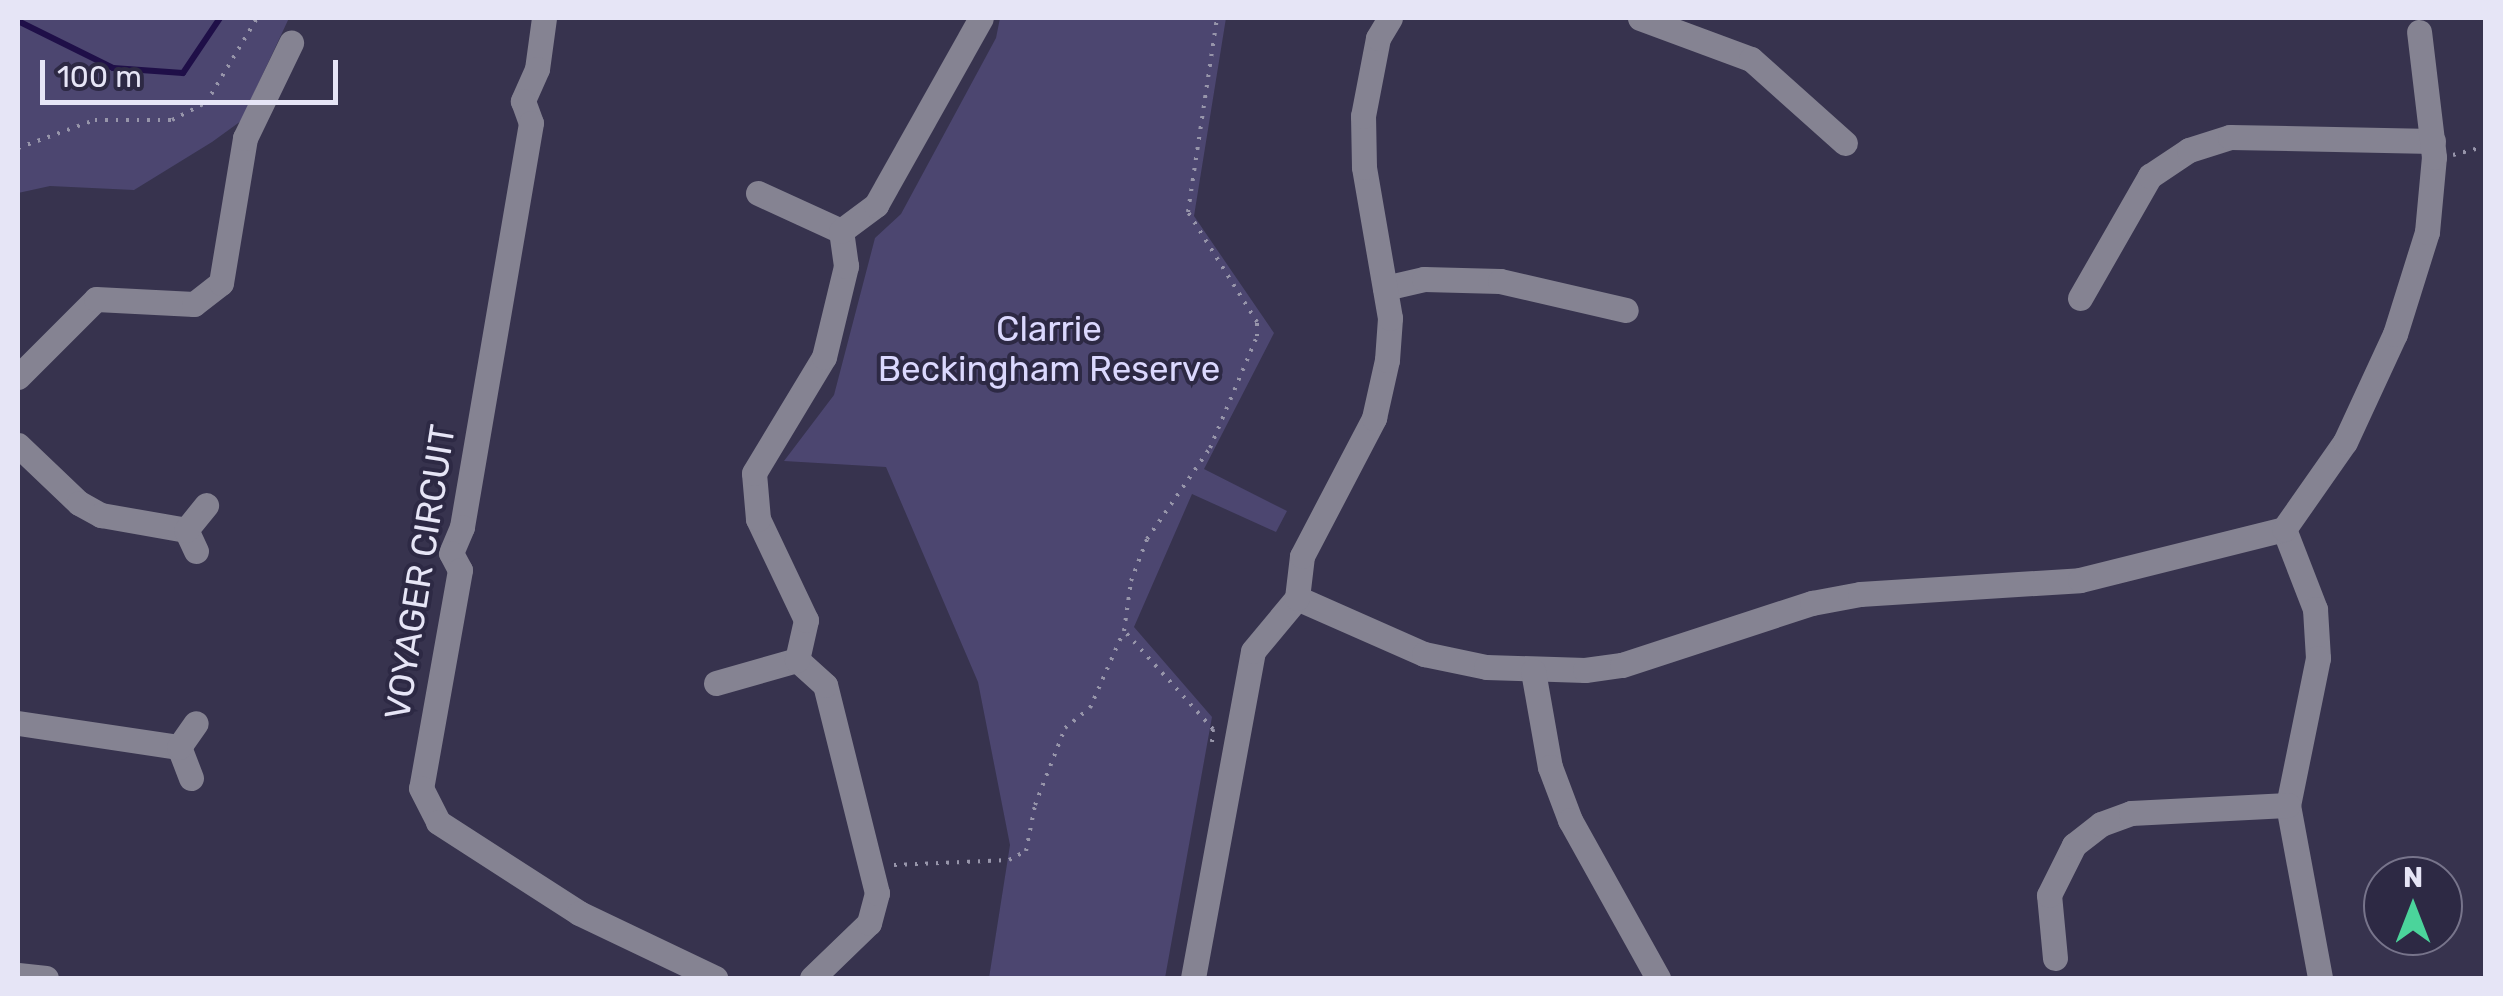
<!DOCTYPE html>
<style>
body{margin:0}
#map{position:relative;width:2503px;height:996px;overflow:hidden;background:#37334e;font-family:Rubik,sans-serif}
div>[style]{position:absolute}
.green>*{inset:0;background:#4c4670}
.stream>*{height:6px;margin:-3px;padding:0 3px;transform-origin:3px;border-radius:3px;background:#1f0f48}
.path>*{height:4px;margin-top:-2px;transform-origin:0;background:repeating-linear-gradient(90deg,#9795aa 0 2.5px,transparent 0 10.5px)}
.minor>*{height:25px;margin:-12.5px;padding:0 12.5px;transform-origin:12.5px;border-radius:12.5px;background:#858392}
span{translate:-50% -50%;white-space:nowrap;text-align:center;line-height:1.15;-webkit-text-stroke:8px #2d2944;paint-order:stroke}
.park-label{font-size:35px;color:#dbd8fe}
.street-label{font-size:35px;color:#e6e5f6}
.frame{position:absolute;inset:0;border:20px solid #e6e5f6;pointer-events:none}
.north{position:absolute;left:2363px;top:856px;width:100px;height:100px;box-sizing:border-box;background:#2d2944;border:2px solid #77748b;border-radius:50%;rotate:0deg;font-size:28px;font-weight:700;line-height:40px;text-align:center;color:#e6e5f6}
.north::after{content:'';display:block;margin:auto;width:35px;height:45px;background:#4bd49b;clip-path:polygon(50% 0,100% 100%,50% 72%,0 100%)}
.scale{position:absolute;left:40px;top:60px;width:298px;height:45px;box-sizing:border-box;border:5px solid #e6e5f6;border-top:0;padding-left:12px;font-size:30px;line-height:35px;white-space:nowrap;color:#e6e5f6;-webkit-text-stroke:8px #2d2944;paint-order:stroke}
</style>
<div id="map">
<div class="green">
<i style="clip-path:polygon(18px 18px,289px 18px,241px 121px,212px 142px,134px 190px,50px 186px,18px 193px)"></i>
<i style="clip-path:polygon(1000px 18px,1226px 18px,1194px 216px,1274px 333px,1204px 469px,1287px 511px,1276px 532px,1192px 494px,1134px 627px,1212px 717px,1165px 978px,989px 978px,1010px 845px,978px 682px,886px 467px,784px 461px,834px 395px,875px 238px,901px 214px,996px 38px)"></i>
</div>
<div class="stream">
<i style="left:18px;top:21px;width:106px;rotate:26.3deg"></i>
<i style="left:113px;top:68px;width:70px;rotate:4.1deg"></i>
<i style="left:183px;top:73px;width:66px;rotate:-56.1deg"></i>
</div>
<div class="path">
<i style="left:18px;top:148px;width:82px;rotate:-20deg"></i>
<i style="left:95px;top:120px;width:77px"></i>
<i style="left:172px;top:120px;width:38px;rotate:-27deg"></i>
<i style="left:206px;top:103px;width:99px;rotate:-59deg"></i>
<i style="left:2453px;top:155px;width:34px;rotate:-15deg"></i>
<i style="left:1212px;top:742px;width:13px;rotate:-86deg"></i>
<i style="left:1213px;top:729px;width:132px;rotate:-132.2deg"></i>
<i style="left:1124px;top:631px;width:50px;rotate:-82deg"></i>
<i style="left:1131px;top:581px;width:45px;rotate:-69.1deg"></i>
<i style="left:1147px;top:539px;width:111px;rotate:-55.3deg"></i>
<i style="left:1210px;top:448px;width:121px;rotate:-67.2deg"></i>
<i style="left:1257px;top:336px;width:14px;rotate:-90deg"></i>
<i style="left:1257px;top:322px;width:130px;rotate:-122.1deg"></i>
<i style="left:1188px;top:212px;width:196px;rotate:-81.5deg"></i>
<i style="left:894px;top:865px;width:115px;rotate:-2.5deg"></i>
<i style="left:1009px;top:860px;width:19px;rotate:-28deg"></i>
<i style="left:1026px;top:851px;width:47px;rotate:-78.9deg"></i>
<i style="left:1035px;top:805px;width:83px;rotate:-68.7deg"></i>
<i style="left:1065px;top:728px;width:32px;rotate:-39deg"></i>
<i style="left:1090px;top:708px;width:82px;rotate:-66.3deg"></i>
</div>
<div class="minor">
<i style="left:544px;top:18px;width:51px;rotate:97.8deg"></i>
<i style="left:537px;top:69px;width:35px;rotate:114deg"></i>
<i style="left:523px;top:101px;width:23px;rotate:70deg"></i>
<i style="left:531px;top:123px;width:410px;rotate:99.7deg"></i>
<i style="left:462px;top:527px;width:28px;rotate:113deg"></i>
<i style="left:451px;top:553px;width:19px;rotate:62deg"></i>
<i style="left:460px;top:570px;width:221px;rotate:100.1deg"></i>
<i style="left:421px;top:788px;width:38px;rotate:63deg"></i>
<i style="left:438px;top:822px;width:168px;rotate:32.8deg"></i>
<i style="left:579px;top:913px;width:151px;rotate:25.5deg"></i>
<i style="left:1640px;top:18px;width:118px;rotate:20.3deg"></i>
<i style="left:1751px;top:59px;width:126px;rotate:41.8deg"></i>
<i style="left:758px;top:193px;width:91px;rotate:24.6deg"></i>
<i style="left:1385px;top:288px;width:40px;rotate:-13deg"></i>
<i style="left:1424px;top:279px;width:76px;rotate:1.5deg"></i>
<i style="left:1500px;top:281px;width:129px;rotate:13deg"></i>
<i style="left:2080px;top:298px;width:141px;rotate:-60.2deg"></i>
<i style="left:2150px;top:176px;width:47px;rotate:-33.7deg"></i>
<i style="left:2189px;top:150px;width:43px;rotate:-17.6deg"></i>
<i style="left:2230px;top:137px;width:203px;rotate:1.1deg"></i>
<i style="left:18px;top:377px;width:110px;rotate:-45deg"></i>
<i style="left:96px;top:299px;width:98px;rotate:2.9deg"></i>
<i style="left:194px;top:304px;width:34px;rotate:-38deg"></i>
<i style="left:221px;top:283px;width:147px;rotate:-80.6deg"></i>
<i style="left:245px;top:138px;width:106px;rotate:-64.2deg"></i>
<i style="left:18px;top:445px;width:84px;rotate:43.6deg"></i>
<i style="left:79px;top:503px;width:25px;rotate:29deg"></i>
<i style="left:101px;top:515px;width:86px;rotate:10deg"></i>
<i style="left:2284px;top:529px;width:86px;rotate:68.8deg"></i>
<i style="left:2315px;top:609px;width:49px;rotate:86.5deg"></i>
<i style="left:2318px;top:658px;width:150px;rotate:101.5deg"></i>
<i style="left:2288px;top:805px;width:176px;rotate:79.5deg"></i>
<i style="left:196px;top:551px;width:23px;rotate:-115deg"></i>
<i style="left:186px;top:530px;width:32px;rotate:-51deg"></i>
<i style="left:1297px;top:598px;width:139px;rotate:23.8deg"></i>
<i style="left:1424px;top:654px;width:63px;rotate:11.8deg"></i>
<i style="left:1486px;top:667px;width:99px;rotate:1.7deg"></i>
<i style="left:1585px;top:670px;width:37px;rotate:-8deg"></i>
<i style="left:1622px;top:665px;width:200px;rotate:-18.1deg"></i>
<i style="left:1812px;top:603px;width:49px;rotate:-10.6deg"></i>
<i style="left:1860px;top:594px;width:220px;rotate:-3.6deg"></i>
<i style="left:2080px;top:580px;width:210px;rotate:-14deg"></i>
<i style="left:2284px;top:529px;width:106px;rotate:-55deg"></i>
<i style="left:2345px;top:442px;width:119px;rotate:-65.2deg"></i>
<i style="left:2395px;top:334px;width:107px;rotate:-72.6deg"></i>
<i style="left:2427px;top:232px;width:75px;rotate:-84.7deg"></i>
<i style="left:2434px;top:157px;width:126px;rotate:-96.8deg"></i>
<i style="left:1533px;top:671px;width:97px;rotate:80deg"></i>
<i style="left:1550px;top:767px;width:57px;rotate:69.3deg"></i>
<i style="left:1570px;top:820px;width:181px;rotate:60.9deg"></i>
<i style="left:716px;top:683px;width:84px;rotate:-15.9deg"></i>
<i style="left:18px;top:723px;width:163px;rotate:8.5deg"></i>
<i style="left:191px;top:778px;width:33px;rotate:-111deg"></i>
<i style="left:179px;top:747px;width:29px;rotate:-55deg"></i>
<i style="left:2055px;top:958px;width:63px;rotate:-95.4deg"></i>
<i style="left:2049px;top:895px;width:56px;rotate:-63.4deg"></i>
<i style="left:2074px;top:845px;width:34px;rotate:-38deg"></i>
<i style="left:2101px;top:824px;width:32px;rotate:-20deg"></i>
<i style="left:2131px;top:813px;width:157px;rotate:-2.9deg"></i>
<i style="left:18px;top:975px;width:28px;rotate:6deg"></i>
<i style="left:812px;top:978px;width:79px;rotate:-44deg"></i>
<i style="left:869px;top:923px;width:31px;rotate:-75deg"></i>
<i style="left:877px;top:893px;width:214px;rotate:-104deg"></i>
<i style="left:825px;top:685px;width:38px;rotate:-138deg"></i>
<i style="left:797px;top:660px;width:41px;rotate:-77.3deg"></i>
<i style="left:806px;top:620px;width:112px;rotate:-115.4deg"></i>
<i style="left:758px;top:519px;width:46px;rotate:-95deg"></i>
<i style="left:754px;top:473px;width:135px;rotate:-58.9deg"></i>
<i style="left:824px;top:357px;width:94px;rotate:-76.4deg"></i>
<i style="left:846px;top:266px;width:35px;rotate:-98deg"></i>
<i style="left:841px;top:231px;width:44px;rotate:-36.6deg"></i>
<i style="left:876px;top:205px;width:214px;rotate:-60.7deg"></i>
<i style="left:1193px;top:978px;width:332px;rotate:-79.6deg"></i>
<i style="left:1253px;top:651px;width:69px;rotate:-50.3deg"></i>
<i style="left:1297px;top:598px;width:42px;rotate:-83.2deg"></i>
<i style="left:1302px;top:556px;width:156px;rotate:-62.4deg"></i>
<i style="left:1374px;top:418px;width:59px;rotate:-77.4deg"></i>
<i style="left:1387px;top:360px;width:42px;rotate:-85.9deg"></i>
<i style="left:1390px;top:318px;width:153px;rotate:-99.8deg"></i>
<i style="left:1364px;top:167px;width:51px;rotate:-91.1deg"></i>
<i style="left:1363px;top:116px;width:79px;rotate:-79.1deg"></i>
<i style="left:1378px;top:38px;width:23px;rotate:-59deg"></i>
</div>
<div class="park-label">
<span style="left:1049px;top:349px">Clarrie<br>Beckingham Reserve</span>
</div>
<div class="street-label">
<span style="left:420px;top:572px;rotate:-81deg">VOYAGER CIRCUIT</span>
</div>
<div class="frame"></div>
<div class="north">N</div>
<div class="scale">100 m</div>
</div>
